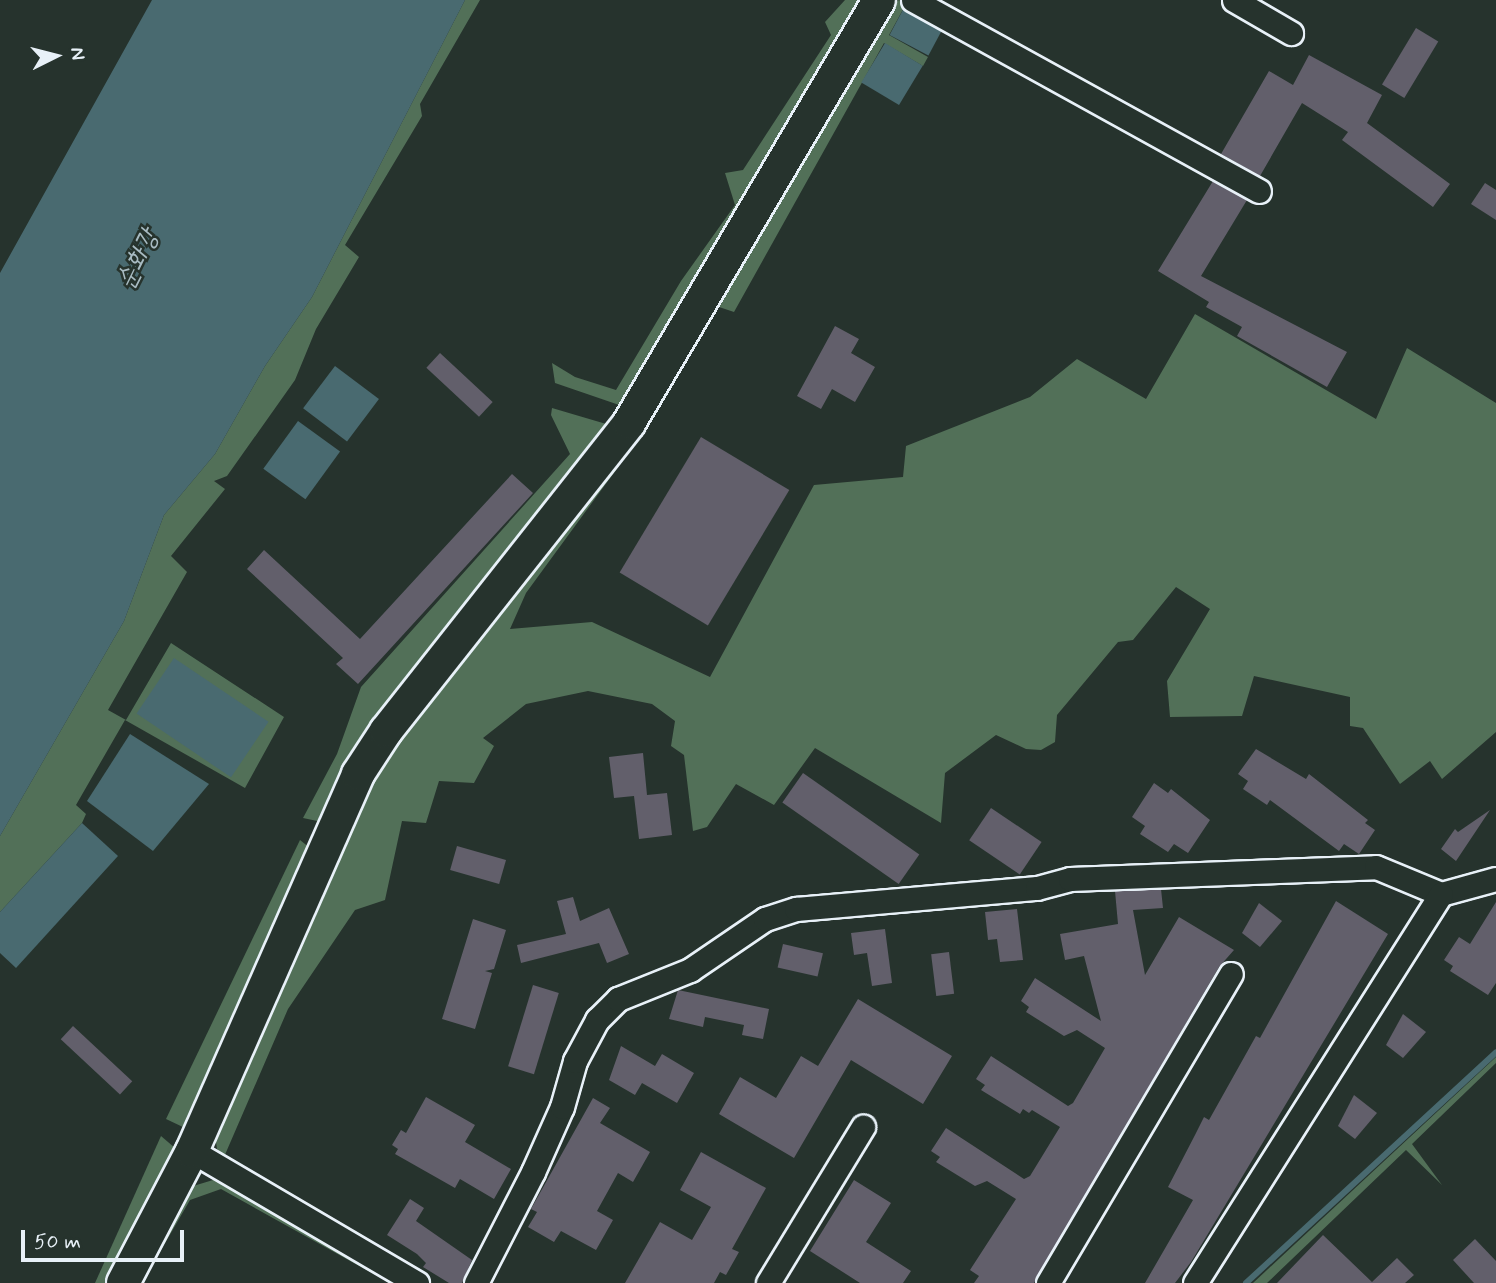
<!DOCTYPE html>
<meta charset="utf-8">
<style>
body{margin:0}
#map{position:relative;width:1496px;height:1283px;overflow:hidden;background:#26332d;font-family:Mynerve,"Poor Story",sans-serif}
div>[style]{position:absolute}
.green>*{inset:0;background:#527058}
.water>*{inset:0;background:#496a70;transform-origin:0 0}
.stream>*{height:6px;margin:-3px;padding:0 3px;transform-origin:3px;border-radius:3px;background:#496a70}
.building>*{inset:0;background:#625f6b;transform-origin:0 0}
.roads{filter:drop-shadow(2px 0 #e8f1f8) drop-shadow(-2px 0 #e8f1f8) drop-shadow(0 2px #e8f1f8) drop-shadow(0 -2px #e8f1f8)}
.street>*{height:23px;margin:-11.5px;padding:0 11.5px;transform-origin:11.5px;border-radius:11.5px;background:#26332d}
.secondary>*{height:32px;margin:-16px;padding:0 16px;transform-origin:16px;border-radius:16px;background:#26332d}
span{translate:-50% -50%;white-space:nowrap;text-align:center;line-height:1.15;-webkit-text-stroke:5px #26332d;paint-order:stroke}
.water-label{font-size:26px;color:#a8bbc2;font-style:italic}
.north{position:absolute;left:21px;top:21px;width:70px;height:70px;-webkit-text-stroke:5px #26332d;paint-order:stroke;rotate:84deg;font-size:19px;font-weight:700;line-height:28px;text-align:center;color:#e8f1f8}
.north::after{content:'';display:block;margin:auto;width:24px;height:32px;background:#e8f1f8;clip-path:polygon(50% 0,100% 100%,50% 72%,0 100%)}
.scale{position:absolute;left:21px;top:1230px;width:163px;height:32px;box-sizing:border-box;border:4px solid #e8f1f8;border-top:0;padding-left:9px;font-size:21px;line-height:24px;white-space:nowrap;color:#e8f1f8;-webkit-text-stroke:5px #26332d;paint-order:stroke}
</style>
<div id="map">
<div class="green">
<i style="clip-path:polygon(465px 0,480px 0,420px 104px,422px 116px,345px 245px,359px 257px,316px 329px,295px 380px,227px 476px,214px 481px,225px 489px,171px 556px,187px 572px,108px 710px,126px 720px,171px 643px,284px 717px,245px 788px,125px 720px,76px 805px,86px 814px,82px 823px,0 912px,0 836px,124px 621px,164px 515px,215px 454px,265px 366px,312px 297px)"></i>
<i style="clip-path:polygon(845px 0,870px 0,625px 407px,555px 383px,552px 363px,575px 377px,616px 390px,681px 281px,735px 205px,725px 173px,743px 170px,831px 35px,825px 22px)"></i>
<i style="clip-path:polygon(899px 0,906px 4px,889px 35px,928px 57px,923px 66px,884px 43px,734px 312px,719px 307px,888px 6px)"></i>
<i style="clip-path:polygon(1195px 314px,1376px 419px,1407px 348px,1496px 403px,1496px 732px,1442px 779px,1430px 761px,1400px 784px,1363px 728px,1350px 726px,1350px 697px,1254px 676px,1242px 716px,1170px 717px,1167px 681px,1210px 609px,1176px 587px,1133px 640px,1118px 642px,1057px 715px,1055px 742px,1041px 750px,1026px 749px,996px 735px,945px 773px,941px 823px,815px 748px,774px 805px,736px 784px,707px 827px,693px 831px,684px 755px,671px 746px,675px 721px,652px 704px,588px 691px,526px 704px,483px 738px,494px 746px,474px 783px,439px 781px,426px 823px,402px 821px,385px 900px,355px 910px,288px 1009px,224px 1157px,217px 1149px,214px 1128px,373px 781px,403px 728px,621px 454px,624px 459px,526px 593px,510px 629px,592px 622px,710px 677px,814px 485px,903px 477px,906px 446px,1030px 397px,1077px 359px,1146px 399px)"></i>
<i style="clip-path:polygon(552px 408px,613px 426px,322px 822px,303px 818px,337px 754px,361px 687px,570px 454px,551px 415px)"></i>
<i style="clip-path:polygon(300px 840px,310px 848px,185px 1128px,166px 1119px)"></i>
<i style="clip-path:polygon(1496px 1057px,1496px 1063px,1412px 1144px,1442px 1185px,1406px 1150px,1267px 1283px,1253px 1283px)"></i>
<i style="clip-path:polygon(161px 1136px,175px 1148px,109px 1283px,95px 1283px)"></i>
<i style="clip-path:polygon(213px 1180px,228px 1180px,374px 1266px,370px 1272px,221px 1189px,190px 1200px,142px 1283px,132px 1283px,190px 1187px)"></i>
</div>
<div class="water">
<i style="clip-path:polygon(152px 0,465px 0,312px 297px,265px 366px,215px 454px,164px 515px,124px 621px,0 836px,0 273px)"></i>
<i style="left:906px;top:4px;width:44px;height:35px;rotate:28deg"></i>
<i style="left:885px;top:43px;width:44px;height:46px;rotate:31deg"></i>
<i style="left:335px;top:366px;width:55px;height:53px;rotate:37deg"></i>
<i style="left:298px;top:421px;width:52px;height:59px;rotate:36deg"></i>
<i style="left:174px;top:658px;width:114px;height:67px;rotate:34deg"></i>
<i style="clip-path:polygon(130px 734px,209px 784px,153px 851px,87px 801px)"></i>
<i style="clip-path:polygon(82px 823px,118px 856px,16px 968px,0 953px,0 912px)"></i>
</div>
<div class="stream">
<i style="left:1246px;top:1283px;width:340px;rotate:-42.7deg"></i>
</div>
<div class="building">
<i style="left:1416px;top:28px;width:26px;height:66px;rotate:31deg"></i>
<i style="clip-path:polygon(1309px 55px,1382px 95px,1367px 123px,1450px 184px,1433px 207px,1342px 140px,1348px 132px,1302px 103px,1260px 176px,1221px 154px,1269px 71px,1293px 85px)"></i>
<i style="clip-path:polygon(1213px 181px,1247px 200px,1201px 276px,1347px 352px,1327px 387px,1237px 336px,1242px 327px,1206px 307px,1209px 302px,1158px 271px)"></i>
<i style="clip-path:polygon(1485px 183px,1496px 190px,1496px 220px,1471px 204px)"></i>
<i style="clip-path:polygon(835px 326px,859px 339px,851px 353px,875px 367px,855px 402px,832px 389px,821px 409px,797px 396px)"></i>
<i style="left:440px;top:353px;width:72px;height:20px;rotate:43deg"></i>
<i style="left:701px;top:437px;width:103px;height:158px;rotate:31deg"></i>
<i style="clip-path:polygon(512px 474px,533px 493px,358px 684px,336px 664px,343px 658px,247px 569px,264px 550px,360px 639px)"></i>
<i style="clip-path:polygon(1256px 749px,1306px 779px,1309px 774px,1368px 820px,1365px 823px,1375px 830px,1359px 854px,1344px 844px,1339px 851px,1270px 800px,1267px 805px,1243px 789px,1248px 781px,1238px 774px)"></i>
<i style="clip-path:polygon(643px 753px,647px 795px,667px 793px,672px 835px,639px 839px,634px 796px,614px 798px,609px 757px)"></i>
<i style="left:803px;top:773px;width:142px;height:36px;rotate:35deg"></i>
<i style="clip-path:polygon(1154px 783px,1168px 793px,1171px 789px,1210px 820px,1188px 853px,1174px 844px,1168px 852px,1140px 834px,1145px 826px,1132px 817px)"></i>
<i style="left:991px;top:808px;width:61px;height:39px;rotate:34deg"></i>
<i style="clip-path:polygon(1490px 810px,1456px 861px,1441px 849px,1455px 829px,1458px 832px)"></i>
<i style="left:457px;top:846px;width:51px;height:25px;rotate:16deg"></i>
<i style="clip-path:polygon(1161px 889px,1163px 908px,1133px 910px,1145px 975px,1179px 917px,1234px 950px,1219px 967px,1034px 1283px,974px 1283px,979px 1276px,970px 1270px,1016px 1199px,987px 1181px,975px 1186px,936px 1162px,940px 1157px,931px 1151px,946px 1128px,1024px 1179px,1030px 1176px,1060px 1127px,1032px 1110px,1029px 1113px,1023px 1109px,1020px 1114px,981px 1090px,985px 1085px,976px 1079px,991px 1056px,1068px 1106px,1073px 1103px,1105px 1048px,1077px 1030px,1064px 1036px,1026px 1012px,1029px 1007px,1021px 1001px,1035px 978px,1101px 1021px,1084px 956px,1065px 960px,1060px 934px,1118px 924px,1115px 891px)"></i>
<i style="clip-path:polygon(573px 897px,580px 921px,609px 908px,629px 954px,607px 963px,599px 943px,521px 963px,517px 945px,566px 934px,557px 901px)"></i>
<i style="clip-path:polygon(1336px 901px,1388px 934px,1191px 1262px,1175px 1283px,1145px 1283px,1193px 1200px,1168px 1187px,1195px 1135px,1204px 1117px,1209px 1120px,1256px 1036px,1260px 1038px)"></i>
<i style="clip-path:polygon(1496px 902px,1496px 983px,1488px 995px,1450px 971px,1453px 966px,1444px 960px,1459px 937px,1470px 944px)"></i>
<i style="clip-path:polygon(1259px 903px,1282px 921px,1260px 947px,1242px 933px)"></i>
<i style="clip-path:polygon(1017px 909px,1023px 960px,1000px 962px,997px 939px,988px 940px,985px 912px)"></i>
<i style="clip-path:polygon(473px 919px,506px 930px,494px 969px,485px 971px,492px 973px,475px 1029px,442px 1019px)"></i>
<i style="clip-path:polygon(885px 929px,892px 983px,872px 986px,867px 953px,854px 955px,851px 933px)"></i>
<i style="left:783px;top:944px;width:41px;height:24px;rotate:13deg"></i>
<i style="left:949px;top:952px;width:42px;height:18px;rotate:83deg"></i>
<i style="left:533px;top:985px;width:27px;height:85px;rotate:17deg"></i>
<i style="clip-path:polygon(678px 990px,769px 1009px,763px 1039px,742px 1035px,744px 1025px,705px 1017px,703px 1027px,669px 1019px)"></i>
<i style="clip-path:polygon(858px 999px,952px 1056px,923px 1104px,851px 1060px,794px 1158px,719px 1114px,740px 1077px,776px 1098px,801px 1056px,818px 1066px)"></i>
<i style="clip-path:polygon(1403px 1014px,1426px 1032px,1403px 1058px,1386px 1045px)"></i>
<i style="left:73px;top:1026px;width:81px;height:18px;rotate:43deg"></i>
<i style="clip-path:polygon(621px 1046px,655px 1066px,662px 1054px,694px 1073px,677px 1103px,642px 1083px,635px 1095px,609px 1080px)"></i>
<i style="clip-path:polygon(1354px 1095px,1377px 1113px,1355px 1139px,1338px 1126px)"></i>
<i style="clip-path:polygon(426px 1097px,475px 1125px,465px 1142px,511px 1169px,494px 1199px,460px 1179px,455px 1188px,395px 1154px,398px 1149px,392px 1145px,401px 1130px,406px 1133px)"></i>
<i style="clip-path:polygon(593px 1098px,610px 1108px,600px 1123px,650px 1152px,633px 1182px,618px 1173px,597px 1211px,613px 1220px,596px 1250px,561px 1231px,554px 1242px,528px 1227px,537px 1212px,531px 1209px)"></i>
<i style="clip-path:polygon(701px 1152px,766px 1188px,732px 1249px,739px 1252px,726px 1275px,720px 1272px,714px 1283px,625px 1283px,660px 1222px,692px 1240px,711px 1207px,680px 1190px)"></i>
<i style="clip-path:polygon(854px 1180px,891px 1203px,866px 1242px,911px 1271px,903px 1283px,860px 1283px,810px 1251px)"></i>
<i style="clip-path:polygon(410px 1199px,424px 1208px,416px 1221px,472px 1260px,462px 1283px,449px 1283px,423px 1267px,426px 1263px,417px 1254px,387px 1235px)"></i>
<i style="clip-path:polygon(1323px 1235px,1372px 1282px,1397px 1258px,1414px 1275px,1405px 1283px,1277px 1283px)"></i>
<i style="clip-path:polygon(1475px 1239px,1496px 1261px,1496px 1283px,1474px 1283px,1453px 1260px)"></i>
</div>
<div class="roads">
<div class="street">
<i style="left:913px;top:0;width:395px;rotate:28.9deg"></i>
<i style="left:1234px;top:0;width:66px;rotate:30.1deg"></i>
<i style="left:192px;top:1151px;width:261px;rotate:30.4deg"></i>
<i style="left:476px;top:1283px;width:125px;rotate:-62.8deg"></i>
<i style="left:533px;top:1172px;width:71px;rotate:-66deg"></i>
<i style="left:562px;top:1107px;width:48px;rotate:-74.2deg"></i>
<i style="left:575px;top:1061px;width:47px;rotate:-61.8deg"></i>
<i style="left:597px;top:1020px;width:30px;rotate:-45deg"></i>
<i style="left:618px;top:999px;width:78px;rotate:-21.9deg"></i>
<i style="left:690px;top:970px;width:91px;rotate:-34.2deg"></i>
<i style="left:765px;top:919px;width:33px;rotate:-18deg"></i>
<i style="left:796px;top:909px;width:242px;rotate:-5deg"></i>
<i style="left:1037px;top:888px;width:34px;rotate:-15deg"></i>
<i style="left:1070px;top:879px;width:306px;rotate:-2.2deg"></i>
<i style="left:1376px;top:867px;width:70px;rotate:22.6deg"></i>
<i style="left:1441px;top:894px;width:57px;rotate:-15.3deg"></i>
<i style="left:768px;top:1283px;width:183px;rotate:-58.7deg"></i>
<i style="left:1048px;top:1283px;width:359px;rotate:-59.4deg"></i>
<i style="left:1195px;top:1283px;width:460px;rotate:-57.7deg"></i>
</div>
<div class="secondary">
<i style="left:123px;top:1283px;width:149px;rotate:-62.4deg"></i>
<i style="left:192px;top:1151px;width:412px;rotate:-66.2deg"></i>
<i style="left:358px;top:774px;width:51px;rotate:-56.9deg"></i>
<i style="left:386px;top:731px;width:392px;rotate:-51.7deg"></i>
<i style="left:629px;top:423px;width:491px;rotate:-59.4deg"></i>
</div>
</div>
<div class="water-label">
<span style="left:139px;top:260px;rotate:-64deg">순화강</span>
</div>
<div class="north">N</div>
<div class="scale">50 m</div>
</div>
